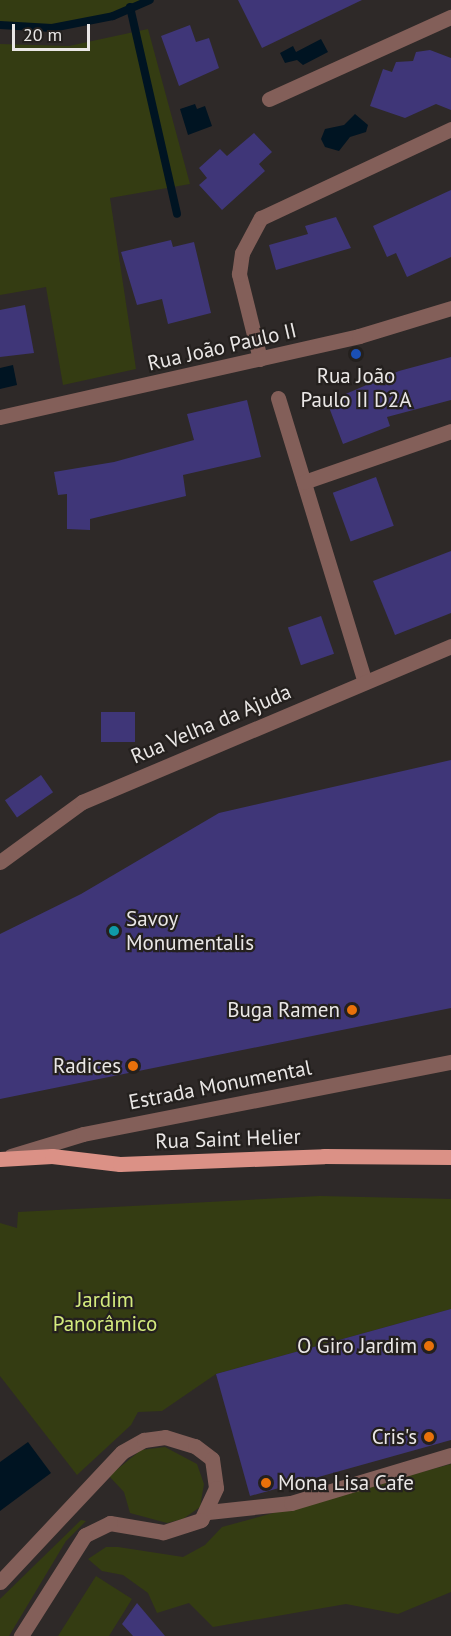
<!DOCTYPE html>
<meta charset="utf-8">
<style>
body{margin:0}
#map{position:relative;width:451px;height:1636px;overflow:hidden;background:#2e2928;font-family:"PT Sans",sans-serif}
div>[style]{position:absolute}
.green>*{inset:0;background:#343c12}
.water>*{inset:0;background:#001422}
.stream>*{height:8px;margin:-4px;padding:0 4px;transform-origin:4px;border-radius:4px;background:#001422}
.building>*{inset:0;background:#3f3678;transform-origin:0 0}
.minor>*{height:15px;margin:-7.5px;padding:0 7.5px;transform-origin:7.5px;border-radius:7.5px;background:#835f59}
.major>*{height:15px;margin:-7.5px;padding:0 7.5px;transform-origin:7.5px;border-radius:7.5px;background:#db9186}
.dots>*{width:16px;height:16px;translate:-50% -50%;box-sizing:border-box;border:3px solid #24201e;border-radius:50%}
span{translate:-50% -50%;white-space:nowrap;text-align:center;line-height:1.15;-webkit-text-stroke:4.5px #24201e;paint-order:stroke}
.street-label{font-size:21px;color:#eae7e6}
.poi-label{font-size:21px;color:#eae7e6}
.left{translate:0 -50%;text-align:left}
.right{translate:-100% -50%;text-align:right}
.park-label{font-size:21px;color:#d4eb7e}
.scale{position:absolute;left:12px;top:24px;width:78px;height:27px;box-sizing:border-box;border:3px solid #eae7e6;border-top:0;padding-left:8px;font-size:18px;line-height:21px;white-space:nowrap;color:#eae7e6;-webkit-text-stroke:4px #24201e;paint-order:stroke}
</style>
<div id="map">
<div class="green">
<i style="clip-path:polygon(0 0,146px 0,113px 14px,52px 26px,0 24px)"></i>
<i style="clip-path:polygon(148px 29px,190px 184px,110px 198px,136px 369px,63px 385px,46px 287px,0 295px,0 44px,69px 46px)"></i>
<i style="clip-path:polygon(320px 1196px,451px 1199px,451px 1309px,216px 1374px,162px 1411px,138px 1412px,131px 1425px,77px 1475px,0 1376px,0 1223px,17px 1228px,18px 1212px)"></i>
<i style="clip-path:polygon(165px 1447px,197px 1464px,204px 1484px,200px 1507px,183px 1519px,167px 1523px,130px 1513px,124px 1492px,109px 1476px,141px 1450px)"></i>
<i style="clip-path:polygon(451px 1464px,451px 1592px,398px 1614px,346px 1604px,213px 1627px,189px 1603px,157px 1613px,148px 1593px,123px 1575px,102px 1571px,88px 1559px,106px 1547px,118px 1547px,183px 1557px,205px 1545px,222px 1527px)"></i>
<i style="clip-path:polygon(81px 1520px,86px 1521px,66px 1541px,9px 1636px,0 1636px,0 1599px)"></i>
<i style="clip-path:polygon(96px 1576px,132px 1599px,109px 1636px,58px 1636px)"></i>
</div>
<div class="water">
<i style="clip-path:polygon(321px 39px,328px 52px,303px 65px,297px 60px,285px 63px,280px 53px,293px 46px,296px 52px)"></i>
<i style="clip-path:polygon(195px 104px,197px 109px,205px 106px,212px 126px,188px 135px,180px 109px)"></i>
<i style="clip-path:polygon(355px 114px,368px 125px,366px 132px,350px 137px,339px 151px,325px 147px,321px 139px,325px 129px,344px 125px)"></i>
<i style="clip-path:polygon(13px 365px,17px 385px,0 389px,0 368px)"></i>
<i style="clip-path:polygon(28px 1442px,51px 1473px,0 1511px,0 1462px)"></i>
</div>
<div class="stream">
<i style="left:130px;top:7px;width:212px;rotate:77.2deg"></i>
<i style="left:0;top:25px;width:52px;rotate:3.3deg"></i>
<i style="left:52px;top:28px;width:62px;rotate:-11.1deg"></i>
<i style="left:113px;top:16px;width:40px;rotate:-23.4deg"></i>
</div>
<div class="building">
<i style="clip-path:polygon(238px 0,362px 0,262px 48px)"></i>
<i style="clip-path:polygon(190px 25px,196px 42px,209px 38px,219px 68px,179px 86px,161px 36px)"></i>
<i style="clip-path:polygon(430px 50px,451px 58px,451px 110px,436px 104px,405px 118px,370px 106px,383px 69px,392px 72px,396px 62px,413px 61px,416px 52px)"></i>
<i style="clip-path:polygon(254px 133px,272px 152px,259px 164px,265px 171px,222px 210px,199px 185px,207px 178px,199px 168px,220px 149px,227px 156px)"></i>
<i style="clip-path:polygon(451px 190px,451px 257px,407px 277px,396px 253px,387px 257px,373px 226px)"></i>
<i style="clip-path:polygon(336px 217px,351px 248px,276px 270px,269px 245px,308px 234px,305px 226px)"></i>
<i style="clip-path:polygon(171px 240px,173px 247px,194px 242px,211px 313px,168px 324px,162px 299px,137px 305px,121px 252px)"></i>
<i style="clip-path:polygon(25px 305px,34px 353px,0 357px,0 310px)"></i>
<i style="clip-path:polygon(451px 357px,451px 400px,387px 417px,390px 426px,343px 444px,327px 402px,399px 371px)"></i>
<i style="clip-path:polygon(247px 400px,261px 457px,183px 475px,186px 496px,90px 519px,90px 530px,67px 529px,67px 494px,58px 495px,54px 472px,114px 462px,194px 440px,187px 414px)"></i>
<i style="left:376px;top:477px;width:52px;height:46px;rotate:70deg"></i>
<i style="clip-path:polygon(451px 551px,451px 613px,395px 635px,373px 581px)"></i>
<i style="left:321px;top:616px;width:40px;height:35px;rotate:71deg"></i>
<i style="left:101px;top:712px;width:34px;height:30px"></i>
<i style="clip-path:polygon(451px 760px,451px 1008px,0 1099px,0 934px,81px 894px,219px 813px)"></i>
<i style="left:41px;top:775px;width:21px;height:44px;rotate:55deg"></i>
<i style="clip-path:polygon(451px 1309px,451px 1440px,250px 1496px,216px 1374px)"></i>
<i style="clip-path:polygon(137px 1603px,165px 1636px,133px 1636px,122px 1624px)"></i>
</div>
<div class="minor">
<i style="left:269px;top:99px;width:200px;rotate:-24.3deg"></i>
<i style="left:260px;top:359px;width:88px;rotate:-103.9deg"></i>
<i style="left:239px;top:274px;width:21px;rotate:-82deg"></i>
<i style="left:242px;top:253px;width:40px;rotate:-62deg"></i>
<i style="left:261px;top:218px;width:210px;rotate:-25.1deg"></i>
<i style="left:278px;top:398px;width:297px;rotate:73deg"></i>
<i style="left:0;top:417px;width:368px;rotate:-12.7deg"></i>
<i style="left:359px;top:336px;width:96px;rotate:-16.9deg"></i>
<i style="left:304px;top:482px;width:156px;rotate:-19.1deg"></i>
<i style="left:0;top:862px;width:102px;rotate:-36.2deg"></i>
<i style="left:82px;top:802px;width:401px;rotate:-22.9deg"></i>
<i style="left:11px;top:1156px;width:75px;rotate:-17deg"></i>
<i style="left:83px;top:1134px;width:375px;rotate:-11.1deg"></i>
<i style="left:208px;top:1512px;width:83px;rotate:-6.2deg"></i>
<i style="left:291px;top:1503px;width:167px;rotate:-16.7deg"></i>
<i style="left:0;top:1582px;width:178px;rotate:-46.8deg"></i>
<i style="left:122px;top:1452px;width:25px;rotate:-29deg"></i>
<i style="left:144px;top:1440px;width:21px;rotate:-8deg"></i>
<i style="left:165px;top:1437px;width:31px;rotate:17deg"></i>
<i style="left:195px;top:1446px;width:21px;rotate:37deg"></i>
<i style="left:212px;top:1459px;width:29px;rotate:82deg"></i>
<i style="left:216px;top:1488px;width:35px;rotate:115deg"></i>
<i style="left:201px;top:1520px;width:40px;rotate:162deg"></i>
<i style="left:163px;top:1532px;width:54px;rotate:-170.4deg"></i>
<i style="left:110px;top:1523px;width:28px;rotate:154deg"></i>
<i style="left:85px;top:1535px;width:120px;rotate:122.4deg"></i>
</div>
<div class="major">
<i style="left:0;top:1159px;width:52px;rotate:-3.3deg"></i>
<i style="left:52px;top:1156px;width:68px;rotate:6.7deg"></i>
<i style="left:120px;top:1164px;width:204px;rotate:-2.2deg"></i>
<i style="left:324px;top:1156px;width:127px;rotate:0.5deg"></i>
</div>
<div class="dots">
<i style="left:356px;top:354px;background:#1a4fb4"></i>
<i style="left:114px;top:931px;background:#0f9aa8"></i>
<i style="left:352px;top:1010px;background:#e8710a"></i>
<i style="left:133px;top:1066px;background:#e8710a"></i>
<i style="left:429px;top:1346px;background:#e8710a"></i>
<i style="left:429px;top:1437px;background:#e8710a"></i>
<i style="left:266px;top:1483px;background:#e8710a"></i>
</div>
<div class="street-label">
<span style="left:222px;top:347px;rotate:-13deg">Rua João Paulo II</span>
<span style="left:211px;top:724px;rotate:-23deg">Rua Velha da Ajuda</span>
<span style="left:220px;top:1085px;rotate:-11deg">Estrada Monumental</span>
<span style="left:228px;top:1139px;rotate:-2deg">Rua Saint Helier</span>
</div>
<div class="poi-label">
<span style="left:356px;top:388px">Rua João<br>Paulo II D2A</span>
<span class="left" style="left:126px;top:931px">Savoy<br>Monumentalis</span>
<span class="right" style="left:340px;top:1010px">Buga Ramen</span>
<span class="right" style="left:121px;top:1066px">Radices</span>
<span class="right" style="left:417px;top:1346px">O Giro Jardim</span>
<span class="right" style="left:417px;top:1437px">Cris's</span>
<span class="left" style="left:278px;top:1483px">Mona Lisa Cafe</span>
</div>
<div class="park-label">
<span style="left:105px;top:1312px">Jardim<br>Panorâmico</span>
</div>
<div class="scale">20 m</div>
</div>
